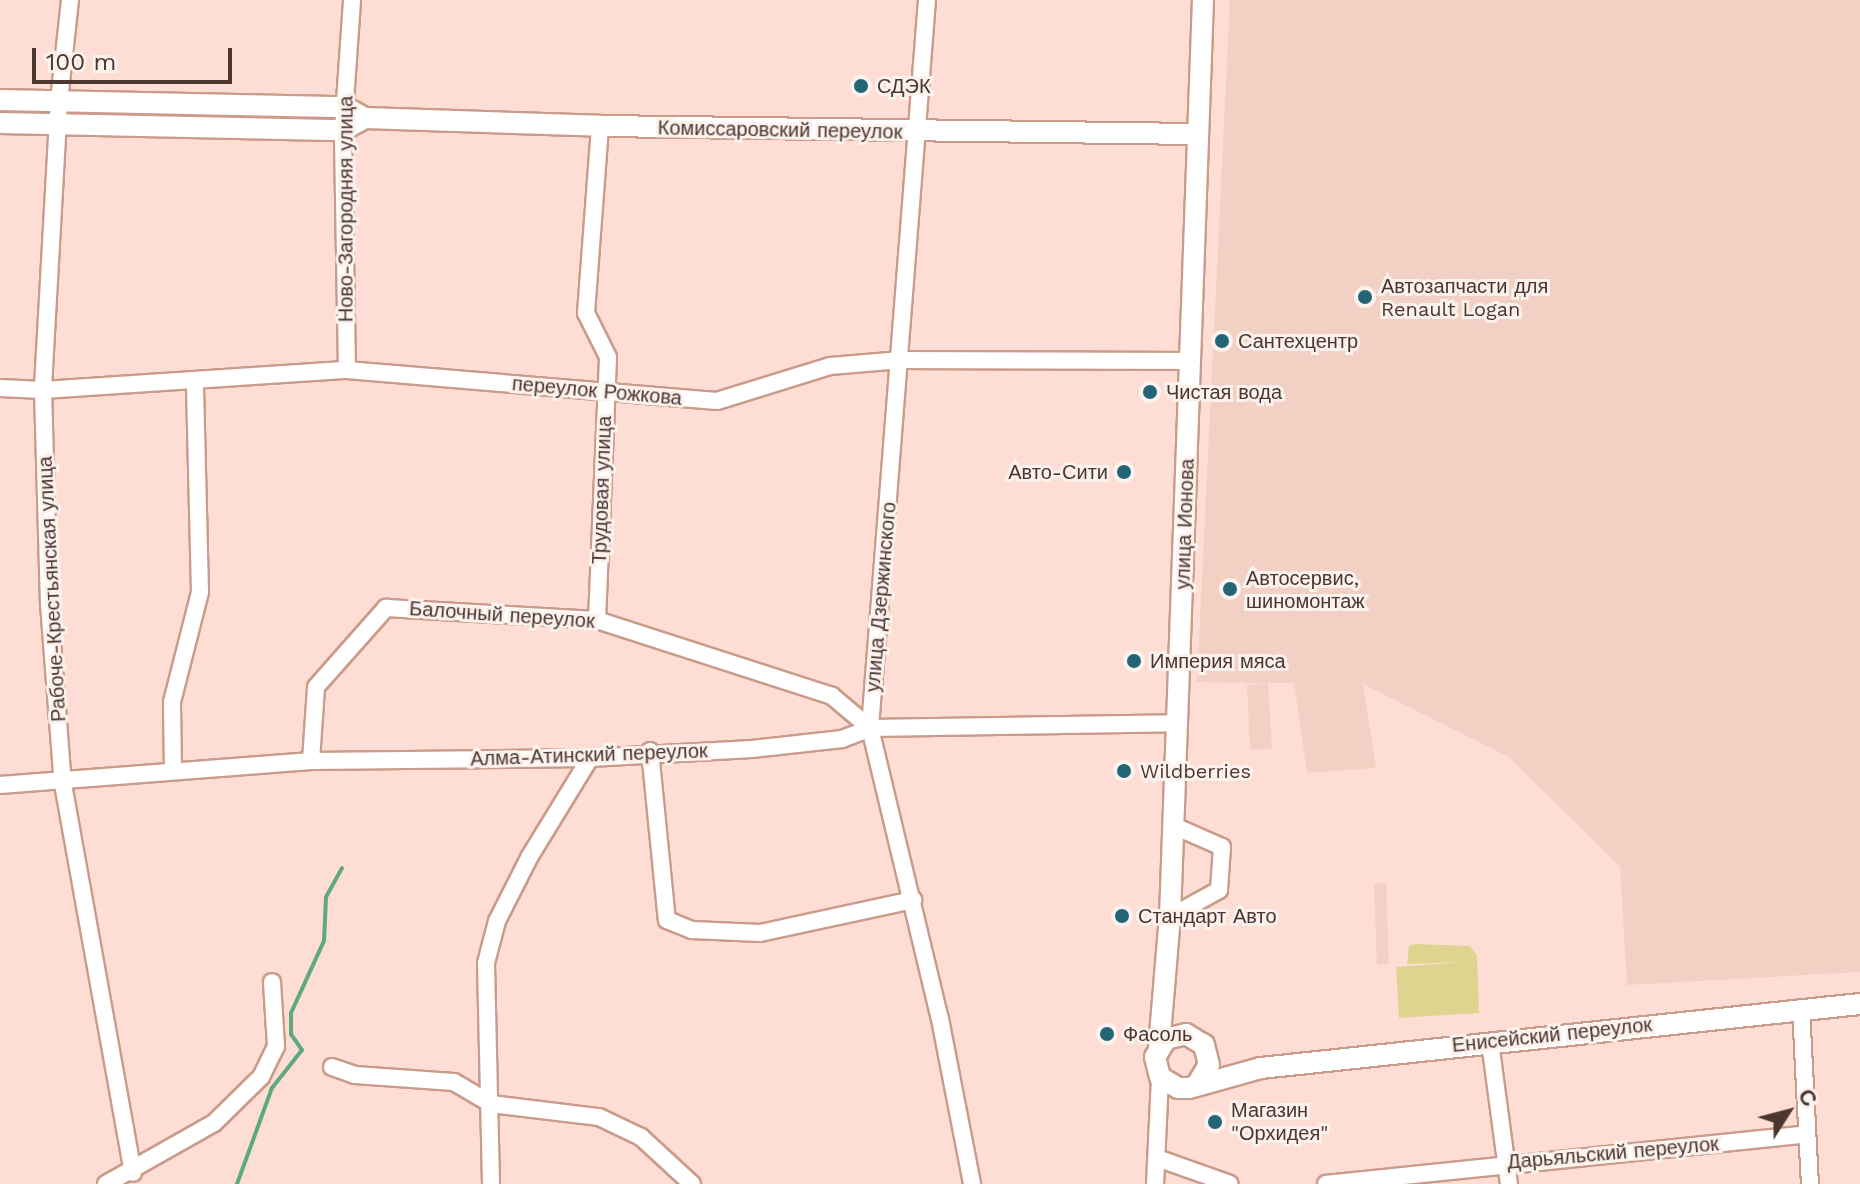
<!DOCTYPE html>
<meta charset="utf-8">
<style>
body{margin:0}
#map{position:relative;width:1860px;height:1184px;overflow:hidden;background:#feded4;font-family:"Work Sans",sans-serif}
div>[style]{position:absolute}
.built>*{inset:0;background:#f2d0c3;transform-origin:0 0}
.green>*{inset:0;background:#dfd48f;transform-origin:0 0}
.stream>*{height:4px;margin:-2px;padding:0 2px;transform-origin:2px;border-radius:2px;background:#5ea882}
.roads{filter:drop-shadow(2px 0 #cb9b8a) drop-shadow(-2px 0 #cb9b8a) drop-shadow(0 2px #cb9b8a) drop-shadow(0 -2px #cb9b8a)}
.minor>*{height:16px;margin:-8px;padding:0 8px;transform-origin:8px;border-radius:8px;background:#fff}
.major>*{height:20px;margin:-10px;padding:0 10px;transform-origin:10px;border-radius:10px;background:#fff}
.dots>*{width:22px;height:22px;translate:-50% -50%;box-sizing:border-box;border:4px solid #fbf1ed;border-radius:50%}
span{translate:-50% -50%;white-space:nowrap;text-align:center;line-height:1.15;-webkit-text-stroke:6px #fbf1ed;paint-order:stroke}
.poi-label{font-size:20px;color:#4b3730}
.left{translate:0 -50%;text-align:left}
.right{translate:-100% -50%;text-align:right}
.street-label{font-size:20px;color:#4b3730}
.north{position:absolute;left:1748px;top:1072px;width:80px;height:80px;-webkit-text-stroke:6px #fbf1ed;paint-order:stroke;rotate:54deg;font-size:22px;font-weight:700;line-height:32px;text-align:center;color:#4b3730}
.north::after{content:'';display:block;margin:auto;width:28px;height:36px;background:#4b3730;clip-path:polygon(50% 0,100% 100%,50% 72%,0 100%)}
.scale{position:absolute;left:32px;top:48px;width:200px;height:36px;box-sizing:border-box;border:4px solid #4b3730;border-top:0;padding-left:10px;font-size:24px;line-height:28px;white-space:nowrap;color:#4b3730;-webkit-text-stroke:6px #fbf1ed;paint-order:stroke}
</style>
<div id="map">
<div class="built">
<i style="clip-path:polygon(1230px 0,1860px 0,1860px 972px,1627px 985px,1620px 867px,1509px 757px,1363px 684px,1376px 768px,1307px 773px,1294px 683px,1268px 683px,1272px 749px,1250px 750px,1247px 685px,1267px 683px,1197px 682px)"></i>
<i style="left:1386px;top:883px;width:81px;height:12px;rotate:88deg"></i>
</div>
<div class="green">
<i style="left:82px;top:108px;width:233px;height:9px;rotate:1deg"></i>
<i style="clip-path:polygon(1414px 944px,1470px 946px,1477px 956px,1479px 1013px,1399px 1018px,1396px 967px,1463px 962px,1407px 964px,1409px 946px)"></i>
</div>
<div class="stream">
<i style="left:237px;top:1184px;width:102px;rotate:-70deg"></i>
<i style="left:272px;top:1088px;width:48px;rotate:-51.7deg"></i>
<i style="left:302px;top:1050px;width:19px;rotate:-125deg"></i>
<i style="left:291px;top:1034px;width:21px;rotate:-90deg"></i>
<i style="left:291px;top:1013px;width:79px;rotate:-65.4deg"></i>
<i style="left:324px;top:941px;width:44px;rotate:-87.4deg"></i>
<i style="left:326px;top:897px;width:33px;rotate:-61deg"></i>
</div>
<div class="roads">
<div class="minor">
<i style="left:70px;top:0;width:102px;rotate:96.2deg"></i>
<i style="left:59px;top:101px;width:289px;rotate:93.2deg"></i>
<i style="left:43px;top:390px;width:214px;rotate:88.4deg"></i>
<i style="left:49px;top:604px;width:181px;rotate:85.6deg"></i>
<i style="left:63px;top:784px;width:395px;rotate:79.8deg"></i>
<i style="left:927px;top:0;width:730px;rotate:94.48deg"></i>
<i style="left:870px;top:728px;width:299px;rotate:76.5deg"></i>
<i style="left:940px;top:1019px;width:168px;rotate:79deg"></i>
<i style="left:347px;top:370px;width:240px;rotate:-91deg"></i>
<i style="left:343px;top:130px;width:130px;rotate:-86deg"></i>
<i style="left:0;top:388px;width:43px;rotate:2.7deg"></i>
<i style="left:43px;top:390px;width:305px;rotate:-3.8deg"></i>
<i style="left:347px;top:370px;width:371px;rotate:4.8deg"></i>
<i style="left:717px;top:401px;width:118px;rotate:-17.2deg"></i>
<i style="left:830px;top:366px;width:72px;rotate:-4.8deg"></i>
<i style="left:902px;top:360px;width:287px;rotate:0.2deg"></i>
<i style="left:597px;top:620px;width:263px;rotate:-87.6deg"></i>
<i style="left:608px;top:357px;width:49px;rotate:-116.6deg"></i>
<i style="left:586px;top:313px;width:188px;rotate:-85.7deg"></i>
<i style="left:650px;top:751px;width:170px;rotate:84.3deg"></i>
<i style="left:667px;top:920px;width:27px;rotate:22deg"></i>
<i style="left:692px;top:930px;width:68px;rotate:2.5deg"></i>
<i style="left:760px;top:933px;width:157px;rotate:-12.2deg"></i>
<i style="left:311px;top:761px;width:74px;rotate:-86.1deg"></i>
<i style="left:316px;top:687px;width:106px;rotate:-48.5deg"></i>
<i style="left:386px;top:608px;width:211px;rotate:3.3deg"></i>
<i style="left:597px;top:620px;width:247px;rotate:17.9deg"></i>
<i style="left:832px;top:696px;width:50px;rotate:40.1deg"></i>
<i style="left:173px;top:769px;width:67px;rotate:-90.9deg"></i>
<i style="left:172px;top:702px;width:114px;rotate:-75.7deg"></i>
<i style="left:200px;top:592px;width:212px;rotate:-91.4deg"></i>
<i style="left:0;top:785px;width:312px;rotate:-4.4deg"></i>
<i style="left:311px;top:761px;width:279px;rotate:-0.6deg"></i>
<i style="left:590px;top:758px;width:162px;rotate:-3.2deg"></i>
<i style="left:752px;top:749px;width:91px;rotate:-6.3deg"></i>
<i style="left:842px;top:739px;width:30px;rotate:-21deg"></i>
<i style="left:870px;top:728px;width:306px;rotate:-0.9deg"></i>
<i style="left:1170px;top:917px;width:56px;rotate:-28.9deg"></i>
<i style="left:1219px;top:890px;width:43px;rotate:-86deg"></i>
<i style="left:1222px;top:847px;width:52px;rotate:-156.4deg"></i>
<i style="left:1801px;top:1008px;width:176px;rotate:87.1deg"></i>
<i style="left:1490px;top:1042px;width:143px;rotate:82.4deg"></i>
<i style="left:332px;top:1067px;width:24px;rotate:19deg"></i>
<i style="left:355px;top:1075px;width:99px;rotate:4deg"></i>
<i style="left:454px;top:1082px;width:43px;rotate:30.7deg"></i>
<i style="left:491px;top:1104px;width:109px;rotate:6.9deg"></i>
<i style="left:599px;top:1117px;width:47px;rotate:25.5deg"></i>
<i style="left:641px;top:1137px;width:69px;rotate:42.7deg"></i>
<i style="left:1157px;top:1158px;width:77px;rotate:19.6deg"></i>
<i style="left:106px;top:1184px;width:124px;rotate:-29.5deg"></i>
<i style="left:214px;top:1123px;width:66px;rotate:-44.4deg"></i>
<i style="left:261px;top:1077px;width:34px;rotate:-64deg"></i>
<i style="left:276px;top:1046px;width:64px;rotate:-93.6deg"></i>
<i style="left:491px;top:1184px;width:221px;rotate:-91.3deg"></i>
<i style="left:486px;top:963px;width:43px;rotate:-75.3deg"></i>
<i style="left:497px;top:921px;width:73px;rotate:-63.1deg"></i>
<i style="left:530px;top:856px;width:115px;rotate:-58.5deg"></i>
<i style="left:1155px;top:1184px;width:107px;rotate:-87.3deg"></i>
<i style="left:1326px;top:1184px;width:481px;rotate:-5.9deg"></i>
</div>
<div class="major">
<i style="left:0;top:100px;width:345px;rotate:1.2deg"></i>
<i style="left:345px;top:107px;width:23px;rotate:29deg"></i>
<i style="left:365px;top:118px;width:235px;rotate:1.9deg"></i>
<i style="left:600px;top:126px;width:594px;rotate:0.77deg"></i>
<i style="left:0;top:123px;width:343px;rotate:1.2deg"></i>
<i style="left:343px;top:130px;width:25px;rotate:-29deg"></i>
<i style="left:1159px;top:1047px;width:130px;rotate:-85.2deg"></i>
<i style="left:1170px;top:917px;width:918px;rotate:-87.94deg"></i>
<i style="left:1198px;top:1083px;width:21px;rotate:-59deg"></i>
<i style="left:1209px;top:1065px;width:21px;rotate:-104deg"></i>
<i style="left:1204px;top:1045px;width:21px;rotate:-149deg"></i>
<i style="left:1186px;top:1034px;width:21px;rotate:166deg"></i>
<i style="left:1166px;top:1039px;width:21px;rotate:121deg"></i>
<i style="left:1155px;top:1057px;width:21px;rotate:76deg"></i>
<i style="left:1160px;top:1077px;width:21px;rotate:31deg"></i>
<i style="left:1178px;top:1088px;width:11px"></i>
<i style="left:1189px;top:1088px;width:75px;rotate:-15.5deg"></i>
<i style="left:1261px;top:1068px;width:602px;rotate:-6.1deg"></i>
</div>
</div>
<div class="dots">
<i style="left:861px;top:86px;background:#226577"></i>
<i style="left:1365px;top:297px;background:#226577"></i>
<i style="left:1222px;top:341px;background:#226577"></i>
<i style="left:1150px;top:392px;background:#226577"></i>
<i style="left:1124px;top:472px;background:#226577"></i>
<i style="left:1230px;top:589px;background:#226577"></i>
<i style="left:1134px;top:661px;background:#226577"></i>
<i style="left:1124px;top:771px;background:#226577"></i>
<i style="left:1122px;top:916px;background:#226577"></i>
<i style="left:1107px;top:1034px;background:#226577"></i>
<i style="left:1215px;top:1122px;background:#226577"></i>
</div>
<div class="poi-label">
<span class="left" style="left:877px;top:86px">СДЭК</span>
<span class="left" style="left:1381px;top:298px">Автозапчасти для<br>Renault Logan</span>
<span class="left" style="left:1238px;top:341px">Сантехцентр</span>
<span class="left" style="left:1166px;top:392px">Чистая вода</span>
<span class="right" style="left:1108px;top:472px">Авто-Сити</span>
<span class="left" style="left:1246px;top:590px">Автосервис,<br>шиномонтаж</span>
<span class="left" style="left:1150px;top:661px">Империя мяса</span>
<span class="left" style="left:1140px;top:771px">Wildberries</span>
<span class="left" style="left:1138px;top:916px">Стандарт Авто</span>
<span class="left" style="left:1123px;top:1034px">Фасоль</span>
<span class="left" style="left:1231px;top:1122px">Магазин<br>"Орхидея"</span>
</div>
<div class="street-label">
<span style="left:780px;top:130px;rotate:1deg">Комиссаровский переулок</span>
<span style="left:346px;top:209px;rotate:-90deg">Ново-Загородняя улица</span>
<span style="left:597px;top:391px;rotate:5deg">переулок Рожкова</span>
<span style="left:602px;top:490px;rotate:-88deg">Трудовая улица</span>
<span style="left:1185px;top:524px;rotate:-88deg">улица Ионова</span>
<span style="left:52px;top:589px;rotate:-93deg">Рабоче-Крестьянская улица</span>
<span style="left:881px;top:597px;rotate:-85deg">улица Дзержинского</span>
<span style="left:502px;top:615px;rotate:4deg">Балочный переулок</span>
<span style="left:589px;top:755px;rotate:-2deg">Алма-Атинский переулок</span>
<span style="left:1552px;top:1035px;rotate:-6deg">Енисейский переулок</span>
<span style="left:1613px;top:1153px;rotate:-5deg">Дарьяльский переулок</span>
</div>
<div class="north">С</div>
<div class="scale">100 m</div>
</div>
